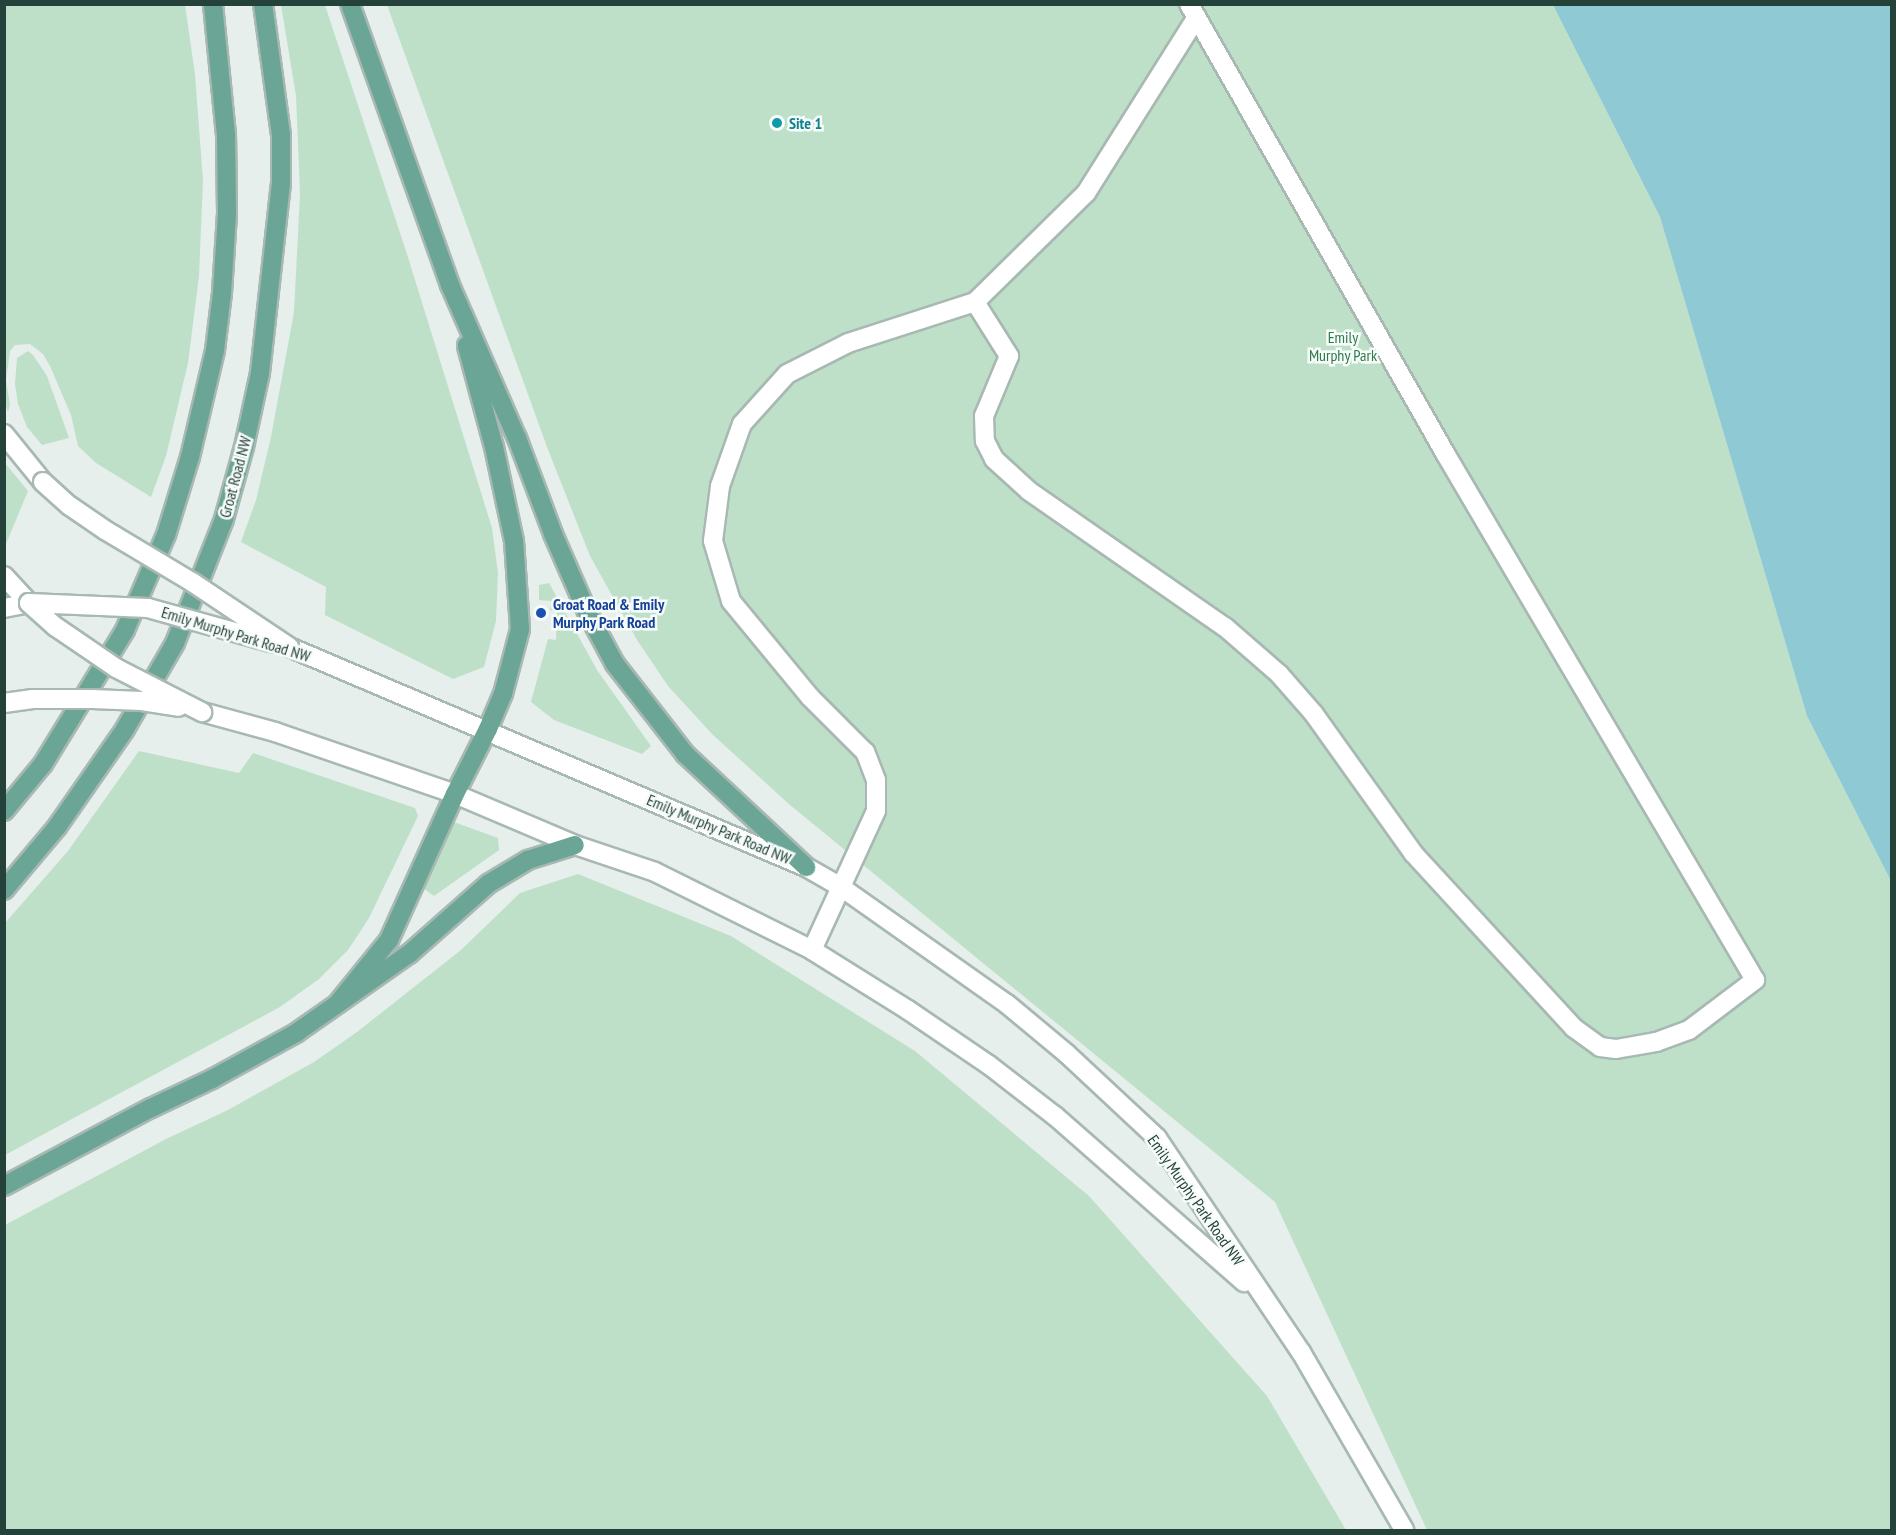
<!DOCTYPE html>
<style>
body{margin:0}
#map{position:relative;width:1896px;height:1535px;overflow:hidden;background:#e6efeb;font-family:"PT Sans Narrow",sans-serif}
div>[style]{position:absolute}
.green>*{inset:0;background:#bfe0c8}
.water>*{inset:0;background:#8ec9d4}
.roads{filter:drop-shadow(2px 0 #a8b8b2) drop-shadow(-2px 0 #a8b8b2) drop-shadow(0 2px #a8b8b2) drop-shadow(0 -2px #a8b8b2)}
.minor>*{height:18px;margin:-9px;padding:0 9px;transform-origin:9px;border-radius:9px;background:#fff}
.major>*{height:18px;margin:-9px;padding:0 9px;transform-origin:9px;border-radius:9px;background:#6aa596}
.bridges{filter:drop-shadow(2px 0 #a8b8b2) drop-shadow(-2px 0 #a8b8b2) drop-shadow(0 2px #a8b8b2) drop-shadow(0 -2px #a8b8b2)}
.minor-bridge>*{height:18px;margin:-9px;padding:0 9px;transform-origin:9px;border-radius:9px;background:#fff}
.dots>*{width:16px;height:16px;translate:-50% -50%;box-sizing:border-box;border:3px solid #f7fbf9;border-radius:50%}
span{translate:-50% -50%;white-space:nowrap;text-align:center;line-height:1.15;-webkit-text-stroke:5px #f7fbf9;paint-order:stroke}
.culture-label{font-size:16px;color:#0d838f;font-weight:700}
.left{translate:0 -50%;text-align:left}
.park-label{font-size:16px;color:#2d7a4b}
.street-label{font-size:16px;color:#24423a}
.transit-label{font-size:16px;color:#164399;font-weight:700}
.frame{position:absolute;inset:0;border:6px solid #24423a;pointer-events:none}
</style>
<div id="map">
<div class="green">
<i style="clip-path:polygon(5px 4px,185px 5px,195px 74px,203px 181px,199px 276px,188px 363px,166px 456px,151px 497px,96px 463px,78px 446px,71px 415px,50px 366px,43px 354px,30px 344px,15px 345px,10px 351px,6px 380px,10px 405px,8px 412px,5px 403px)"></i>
<i style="clip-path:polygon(281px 5px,325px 5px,406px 251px,492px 528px,498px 573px,496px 621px,484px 667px,453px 679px,325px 615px,326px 587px,241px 542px,256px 500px,271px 437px,294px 312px,300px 194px,296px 96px)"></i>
<i style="clip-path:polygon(387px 5px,1553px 5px,1660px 217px,1807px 716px,1891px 881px,1891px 1530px,1427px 1530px,1275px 1202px,790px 805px,713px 735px,668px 686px,637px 640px,590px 556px,547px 447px)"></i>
<i style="clip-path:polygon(28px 351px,33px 355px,47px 376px,69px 438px,42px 445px,27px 427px,18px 404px,15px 384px,17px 358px)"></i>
<i style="clip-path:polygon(5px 463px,28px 491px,6px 544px,4px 543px)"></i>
<i style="clip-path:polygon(549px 583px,597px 670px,651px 746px,642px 754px,554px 720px,531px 702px,548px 639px,556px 640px,557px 612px,550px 610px,551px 601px,539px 600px,539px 585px)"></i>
<i style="clip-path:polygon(139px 751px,239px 773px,253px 753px,415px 808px,418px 816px,369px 918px,348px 950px,319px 979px,280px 1007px,5px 1155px,5px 923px,68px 851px)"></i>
<i style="clip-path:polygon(451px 821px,498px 838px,499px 850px,434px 896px,423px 888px)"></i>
<i style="clip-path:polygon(578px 874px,731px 936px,915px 1051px,1089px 1196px,1267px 1396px,1346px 1530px,5px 1530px,5px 1225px,166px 1139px,228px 1110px,314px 1062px,357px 1032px,461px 950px,520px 893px)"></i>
</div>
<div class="water">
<i style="clip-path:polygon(1553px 5px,1891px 5px,1891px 881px,1807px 716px,1660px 217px)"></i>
</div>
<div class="roads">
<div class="minor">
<i style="left:975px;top:302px;width:64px;rotate:57.8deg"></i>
<i style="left:1009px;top:356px;width:65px;rotate:112.6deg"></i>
<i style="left:984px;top:416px;width:25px;rotate:88deg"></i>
<i style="left:985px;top:441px;width:20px;rotate:63deg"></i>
<i style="left:994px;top:459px;width:47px;rotate:42.4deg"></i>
<i style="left:1029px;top:491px;width:239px;rotate:34.8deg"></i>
<i style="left:1225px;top:627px;width:72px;rotate:41deg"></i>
<i style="left:1279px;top:674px;width:53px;rotate:48.8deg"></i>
<i style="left:1314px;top:714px;width:171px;rotate:54.5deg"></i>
<i style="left:1413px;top:853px;width:238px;rotate:47.4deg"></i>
<i style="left:1574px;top:1028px;width:32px;rotate:36deg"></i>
<i style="left:1600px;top:1047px;width:16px;rotate:7deg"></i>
<i style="left:1616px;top:1049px;width:41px;rotate:-9.9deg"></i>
<i style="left:1656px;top:1042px;width:35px;rotate:-20deg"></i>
<i style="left:1689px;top:1030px;width:83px;rotate:-37.1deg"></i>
<i style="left:1755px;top:980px;width:611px;rotate:-120.47deg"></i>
<i style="left:1445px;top:453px;width:517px;rotate:-119.69deg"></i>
<i style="left:4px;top:434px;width:62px;rotate:50.9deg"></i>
<i style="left:4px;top:576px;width:37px;rotate:47deg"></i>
<i style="left:4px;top:608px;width:25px;rotate:-11deg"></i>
<i style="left:289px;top:647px;width:562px;rotate:23.05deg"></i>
<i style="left:806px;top:867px;width:40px;rotate:29.7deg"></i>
<i style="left:841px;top:887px;width:203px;rotate:35.2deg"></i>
<i style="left:1007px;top:1004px;width:78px;rotate:39.8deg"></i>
<i style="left:1067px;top:1054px;width:123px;rotate:43deg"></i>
<i style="left:1157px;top:1138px;width:258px;rotate:56.1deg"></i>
<i style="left:1301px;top:1352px;width:206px;rotate:59.9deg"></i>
<i style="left:202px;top:712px;width:76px;rotate:15.3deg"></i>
<i style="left:275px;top:732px;width:190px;rotate:19deg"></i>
<i style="left:455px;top:794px;width:130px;rotate:23deg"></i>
<i style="left:575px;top:845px;width:84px;rotate:18.6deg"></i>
<i style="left:655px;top:872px;width:175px;rotate:26.4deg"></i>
<i style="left:812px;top:950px;width:113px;rotate:32deg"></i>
<i style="left:908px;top:1010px;width:98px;rotate:34.2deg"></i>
<i style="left:989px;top:1065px;width:83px;rotate:37.7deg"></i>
<i style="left:1055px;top:1116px;width:252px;rotate:41.3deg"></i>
<i style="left:812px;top:950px;width:153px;rotate:-65.3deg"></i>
<i style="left:876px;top:811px;width:31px;rotate:-90deg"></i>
<i style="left:876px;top:780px;width:30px;rotate:-111deg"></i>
<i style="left:865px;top:752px;width:78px;rotate:-135deg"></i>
<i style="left:810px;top:697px;width:124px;rotate:-129.5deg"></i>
<i style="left:731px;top:601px;width:63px;rotate:-106.7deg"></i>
<i style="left:713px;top:541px;width:55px;rotate:-82.7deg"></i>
<i style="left:720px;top:486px;width:66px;rotate:-70.5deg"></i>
<i style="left:742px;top:424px;width:67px;rotate:-48deg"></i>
<i style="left:787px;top:374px;width:68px;rotate:-26.9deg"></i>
<i style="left:848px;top:343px;width:133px;rotate:-17.9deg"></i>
<i style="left:975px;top:302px;width:156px;rotate:-44.5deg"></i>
<i style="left:1086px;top:193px;width:207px;rotate:-57.8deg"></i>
</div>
<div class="major">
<i style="left:350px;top:4px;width:298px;rotate:70.4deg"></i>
<i style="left:450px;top:285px;width:167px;rotate:66.4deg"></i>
<i style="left:517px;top:438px;width:103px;rotate:69.4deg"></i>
<i style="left:553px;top:534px;width:85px;rotate:66.4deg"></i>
<i style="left:587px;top:612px;width:59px;rotate:61.7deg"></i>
<i style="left:615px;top:664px;width:114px;rotate:52.1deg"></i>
<i style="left:685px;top:754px;width:166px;rotate:43deg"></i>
<i style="left:4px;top:811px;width:61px;rotate:-50.3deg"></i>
<i style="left:43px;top:764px;width:157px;rotate:-58.5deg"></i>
<i style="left:125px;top:630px;width:103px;rotate:-66.7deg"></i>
<i style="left:166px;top:535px;width:82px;rotate:-72.9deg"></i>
<i style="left:190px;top:457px;width:110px;rotate:-76.8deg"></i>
<i style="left:215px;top:350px;width:57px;rotate:-83deg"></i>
<i style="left:222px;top:293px;width:80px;rotate:-86.4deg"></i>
<i style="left:227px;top:213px;width:78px;rotate:-90.7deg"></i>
<i style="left:226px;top:135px;width:132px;rotate:-95.7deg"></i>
<i style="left:4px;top:890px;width:82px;rotate:-49.9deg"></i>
<i style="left:57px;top:827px;width:119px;rotate:-55.2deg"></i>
<i style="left:125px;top:729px;width:99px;rotate:-59.8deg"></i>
<i style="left:175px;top:643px;width:133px;rotate:-68.4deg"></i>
<i style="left:224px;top:519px;width:75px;rotate:-74.5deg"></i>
<i style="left:244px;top:447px;width:76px;rotate:-77.8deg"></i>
<i style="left:260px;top:373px;width:191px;rotate:-83.7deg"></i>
<i style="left:281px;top:183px;width:48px;rotate:-90deg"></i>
<i style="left:281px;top:135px;width:132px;rotate:-97.8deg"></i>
<i style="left:338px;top:1003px;width:81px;rotate:-51deg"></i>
<i style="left:389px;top:940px;width:160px;rotate:-65.7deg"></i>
<i style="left:455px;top:794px;width:73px;rotate:-63.1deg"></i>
<i style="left:488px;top:729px;width:38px;rotate:-67deg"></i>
<i style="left:503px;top:694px;width:67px;rotate:-75.3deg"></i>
<i style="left:520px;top:629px;width:88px;rotate:-93.9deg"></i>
<i style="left:514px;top:541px;width:96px;rotate:-102deg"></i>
<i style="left:494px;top:447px;width:105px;rotate:-105deg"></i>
<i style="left:4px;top:1186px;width:166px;rotate:-28deg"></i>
<i style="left:151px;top:1108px;width:68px;rotate:-25.4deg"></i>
<i style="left:212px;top:1079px;width:96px;rotate:-28.7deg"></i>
<i style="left:296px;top:1033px;width:138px;rotate:-35deg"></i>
<i style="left:409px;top:954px;width:106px;rotate:-41.5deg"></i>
<i style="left:488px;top:884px;width:47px;rotate:-31deg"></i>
<i style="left:528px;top:860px;width:49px;rotate:-17.7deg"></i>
</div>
</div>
<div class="bridges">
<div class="minor-bridge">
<i style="left:43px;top:482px;width:36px;rotate:42deg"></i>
<i style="left:70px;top:506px;width:42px;rotate:34.4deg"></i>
<i style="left:105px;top:530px;width:101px;rotate:30.9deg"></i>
<i style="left:192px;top:582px;width:117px;rotate:33.8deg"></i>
<i style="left:29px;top:603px;width:119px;rotate:2.4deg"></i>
<i style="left:148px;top:608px;width:128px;rotate:15.5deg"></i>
<i style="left:29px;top:603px;width:36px;rotate:42deg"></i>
<i style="left:56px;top:627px;width:73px;rotate:34.3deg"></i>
<i style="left:116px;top:668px;width:97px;rotate:27.1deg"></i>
<i style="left:4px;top:703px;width:29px;rotate:-8deg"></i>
<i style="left:33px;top:699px;width:59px"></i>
<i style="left:92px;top:699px;width:50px;rotate:2.3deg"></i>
<i style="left:142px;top:701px;width:37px;rotate:9deg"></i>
</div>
</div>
<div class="dots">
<i style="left:777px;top:123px;background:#0f9aa8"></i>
<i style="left:541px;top:613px;background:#1a4fb4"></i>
</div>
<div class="culture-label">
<span class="left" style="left:789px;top:123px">Site 1</span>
</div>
<div class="park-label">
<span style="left:1343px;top:346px">Emily<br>Murphy Park</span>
</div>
<div class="street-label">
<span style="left:235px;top:477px;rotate:-75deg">Groat Road NW</span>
<span style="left:236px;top:634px;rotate:17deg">Emily Murphy Park Road NW</span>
<span style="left:719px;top:829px;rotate:23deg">Emily Murphy Park Road NW</span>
<span style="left:1196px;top:1200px;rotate:55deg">Emily Murphy Park Road NW</span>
</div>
<div class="transit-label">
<span class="left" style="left:553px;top:613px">Groat Road &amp; Emily<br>Murphy Park Road</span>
</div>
<div class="frame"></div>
</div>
